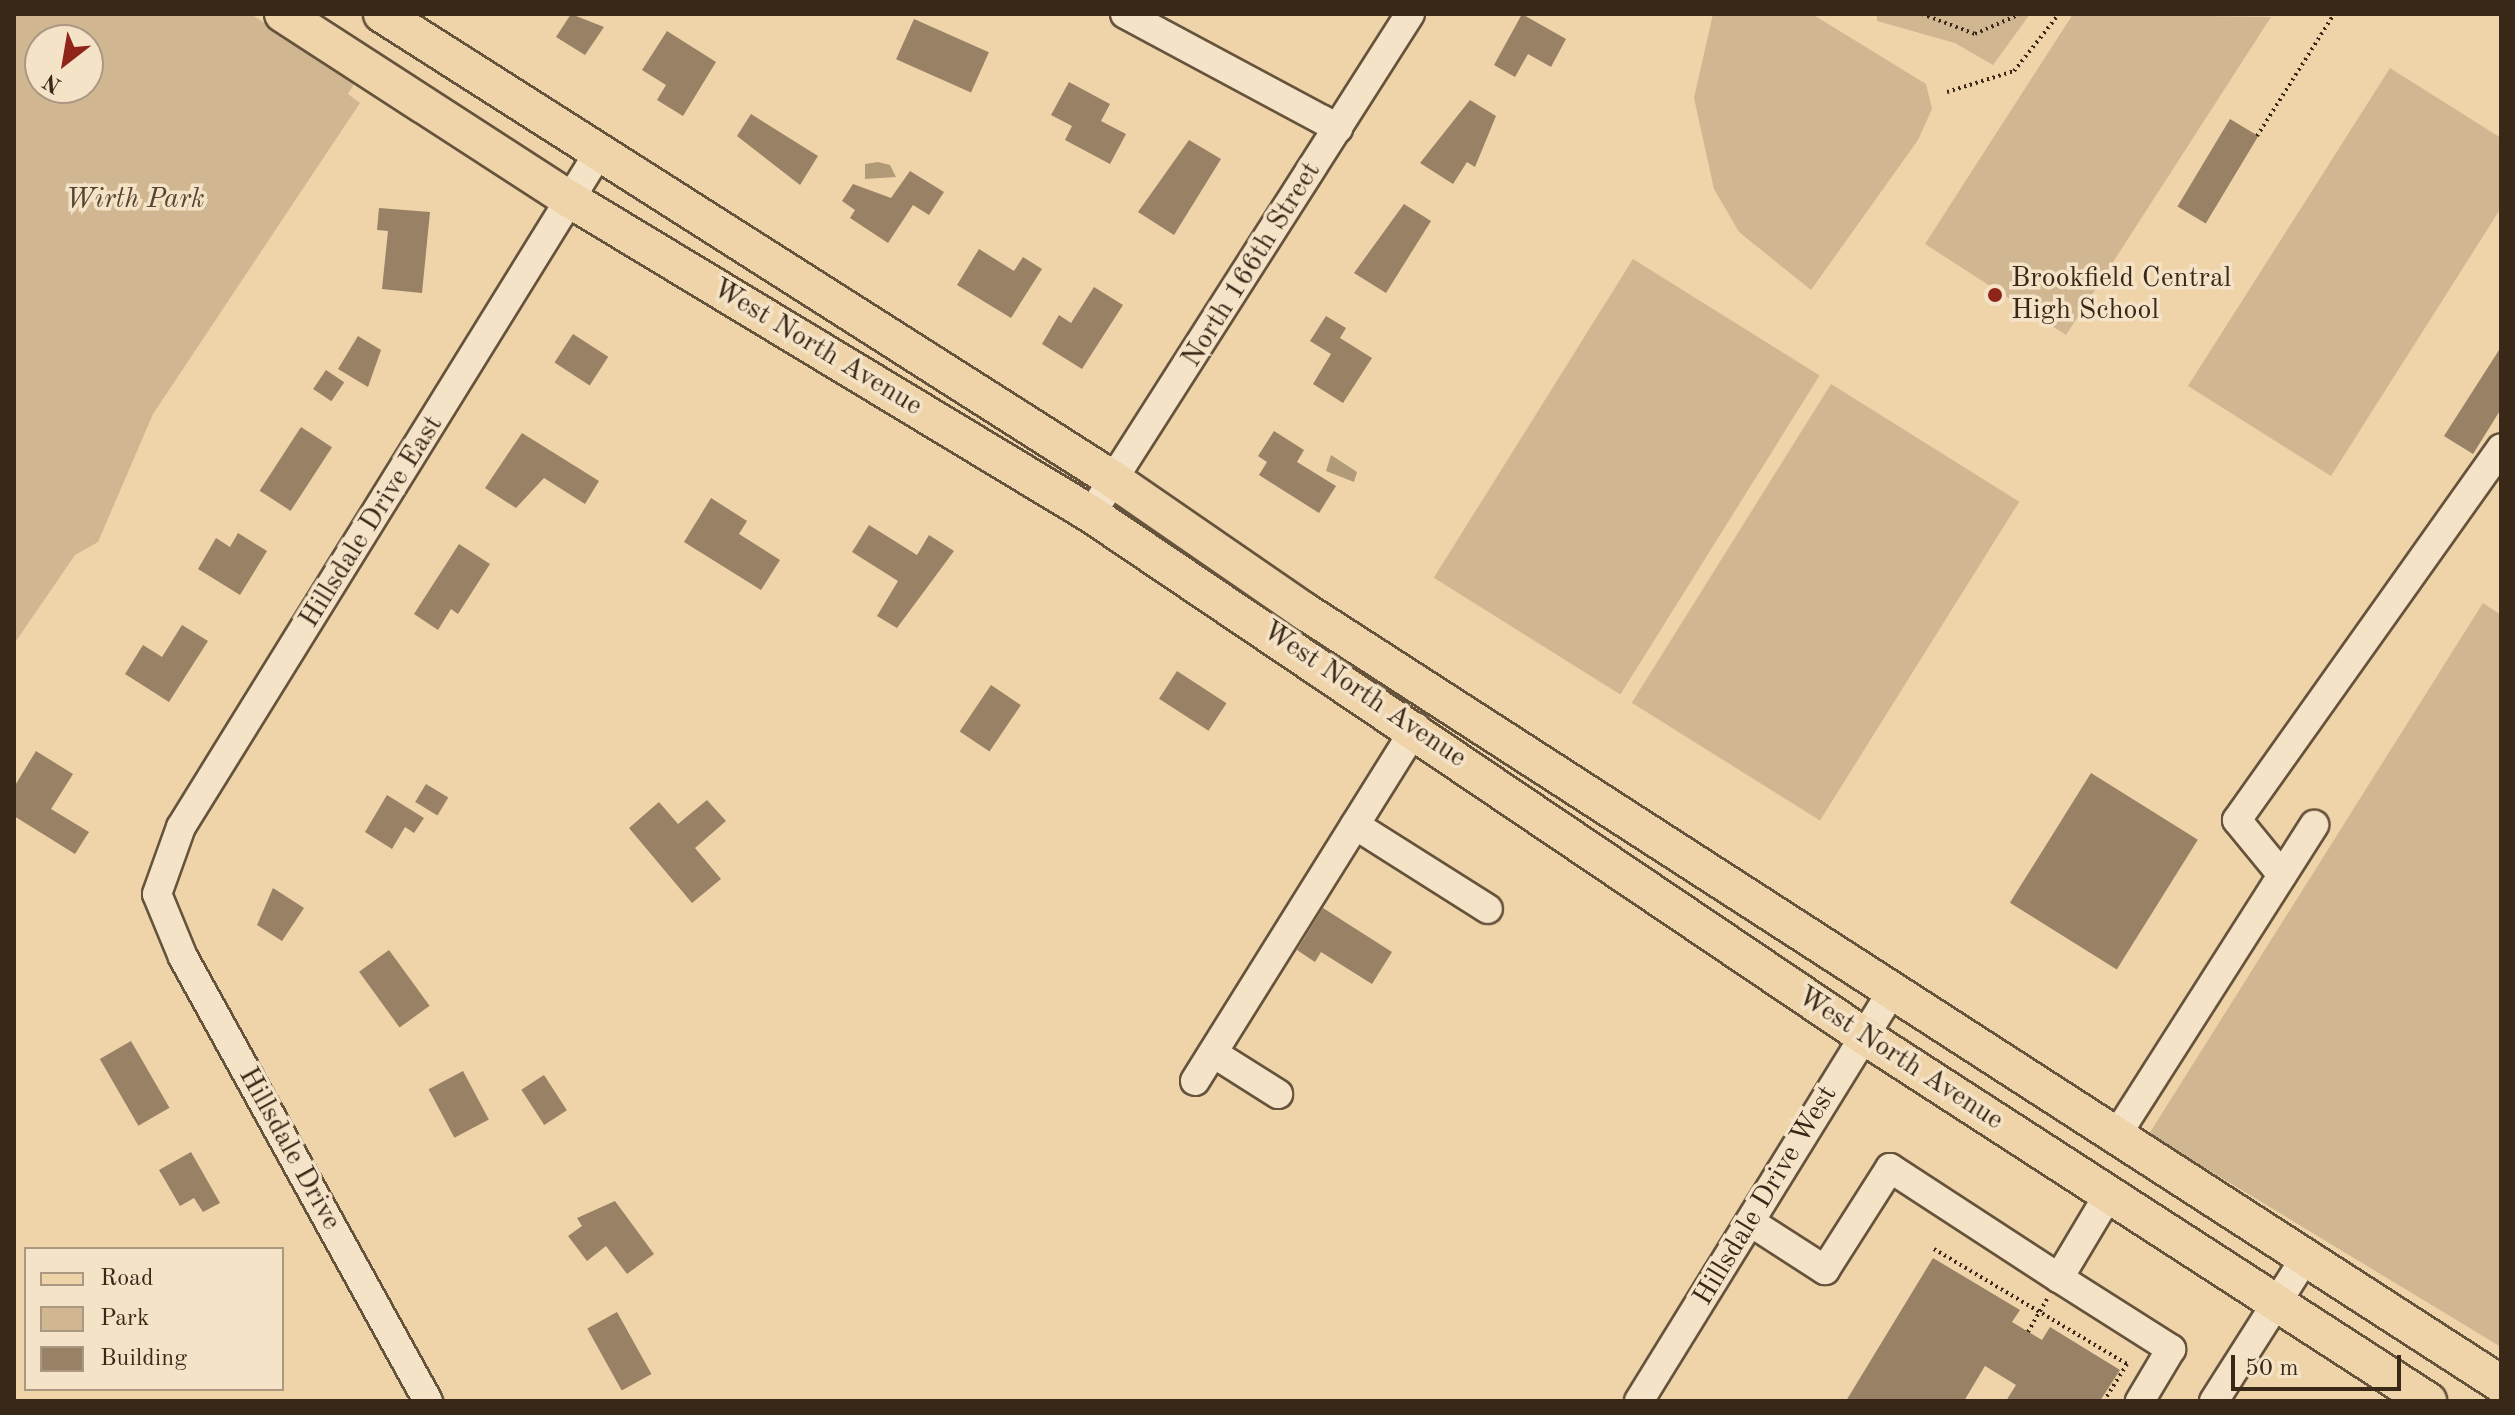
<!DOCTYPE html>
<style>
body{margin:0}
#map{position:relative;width:2515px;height:1415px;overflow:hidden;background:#efd4aa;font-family:"Old Standard TT",serif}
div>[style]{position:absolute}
.green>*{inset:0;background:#d0b791;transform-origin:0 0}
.water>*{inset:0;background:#b19a78}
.building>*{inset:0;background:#988164;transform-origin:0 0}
.path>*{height:4px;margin-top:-2px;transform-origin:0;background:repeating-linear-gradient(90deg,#392818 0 2px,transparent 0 6px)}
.roads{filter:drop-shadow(2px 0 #66533c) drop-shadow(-2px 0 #66533c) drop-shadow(0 2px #66533c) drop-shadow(0 -2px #66533c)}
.minor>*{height:28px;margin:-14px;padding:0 14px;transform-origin:14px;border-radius:14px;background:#f5e3c8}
.major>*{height:36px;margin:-18px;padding:0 18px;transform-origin:18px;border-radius:18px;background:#efd4aa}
.dots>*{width:22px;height:22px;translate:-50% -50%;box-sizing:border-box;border:4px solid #f5e3c8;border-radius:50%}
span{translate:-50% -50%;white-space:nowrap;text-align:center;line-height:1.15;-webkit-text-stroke:7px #f5e3c8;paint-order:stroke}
.park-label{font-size:28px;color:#574530;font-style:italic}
.street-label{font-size:28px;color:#392818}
.poi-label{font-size:28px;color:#392818}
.left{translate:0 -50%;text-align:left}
.frame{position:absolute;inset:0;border:16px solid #392818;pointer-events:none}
.legend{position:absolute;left:24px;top:1247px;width:260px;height:144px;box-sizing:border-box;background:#f5e3c8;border:2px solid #aa9882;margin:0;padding:10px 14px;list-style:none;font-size:24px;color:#392818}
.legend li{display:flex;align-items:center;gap:16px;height:40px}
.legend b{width:40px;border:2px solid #aa9882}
.north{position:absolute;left:24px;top:24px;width:80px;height:80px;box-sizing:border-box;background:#f5e3c8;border:2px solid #aa9882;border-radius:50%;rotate:211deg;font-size:22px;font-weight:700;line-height:32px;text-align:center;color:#392818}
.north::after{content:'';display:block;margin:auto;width:28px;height:36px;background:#8f2418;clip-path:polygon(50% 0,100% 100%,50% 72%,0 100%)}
.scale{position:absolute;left:2231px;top:1355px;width:170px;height:36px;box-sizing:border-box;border:4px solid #392818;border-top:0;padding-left:10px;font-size:24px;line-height:28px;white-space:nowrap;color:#392818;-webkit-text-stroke:6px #f5e3c8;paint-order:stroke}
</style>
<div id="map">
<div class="green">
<i style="clip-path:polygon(evenodd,14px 14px,251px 14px,355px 82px,348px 94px,360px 103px,153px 414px,98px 542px,75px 555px,14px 644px,14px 14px,40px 40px,88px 40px,88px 88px,40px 88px,40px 40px)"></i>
<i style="clip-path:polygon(1713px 14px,1812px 14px,1926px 84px,1932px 109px,1918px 140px,1811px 290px,1739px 232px,1714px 189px,1694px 98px)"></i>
<i style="clip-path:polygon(1877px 14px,2030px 14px,1993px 65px,1955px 43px,1877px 21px)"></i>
<i style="clip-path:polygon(2073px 14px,2271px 17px,2066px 335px,1925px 244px)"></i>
<i style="clip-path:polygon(2390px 68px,2501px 138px,2501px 208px,2331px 476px,2188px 386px)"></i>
<i style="left:1633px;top:259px;width:220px;height:376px;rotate:32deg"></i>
<i style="left:1831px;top:384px;width:222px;height:376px;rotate:32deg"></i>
<i style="clip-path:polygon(2483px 603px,2501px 615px,2501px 1347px,2149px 1134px)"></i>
</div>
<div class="water">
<i style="clip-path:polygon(878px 162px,890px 165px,896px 177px,865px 179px,865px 164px)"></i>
<i style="clip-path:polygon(1331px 455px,1357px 472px,1354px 482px,1326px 471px)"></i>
</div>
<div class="building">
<i style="clip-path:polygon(571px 14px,604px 27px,585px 55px,556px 37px)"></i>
<i style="clip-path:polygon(1522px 14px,1566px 39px,1551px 67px,1528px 54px,1515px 77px,1494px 65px)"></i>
<i style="left:914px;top:19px;width:82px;height:44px;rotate:24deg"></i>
<i style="clip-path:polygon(667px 31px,716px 62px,683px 116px,657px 100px,666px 85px,642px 70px)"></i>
<i style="clip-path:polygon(1069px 82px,1110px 104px,1101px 121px,1126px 134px,1110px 164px,1065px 140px,1072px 126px,1051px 115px)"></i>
<i style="clip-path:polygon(1470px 100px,1496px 116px,1475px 167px,1467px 162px,1453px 184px,1420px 163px)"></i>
<i style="clip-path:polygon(751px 114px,818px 156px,800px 185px,737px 136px)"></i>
<i style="left:2230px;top:119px;width:33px;height:102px;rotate:31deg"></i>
<i style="clip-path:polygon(1189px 140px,1221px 159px,1174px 235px,1138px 212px)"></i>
<i style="clip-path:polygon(910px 171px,944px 192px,929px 215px,913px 205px,888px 243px,850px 218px,855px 210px,842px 201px,853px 184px,891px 198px)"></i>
<i style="clip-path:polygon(1404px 204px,1431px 221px,1386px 293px,1354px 273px)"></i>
<i style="clip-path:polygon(379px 208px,430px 212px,422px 293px,382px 289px,388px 231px,377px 230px)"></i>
<i style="clip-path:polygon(979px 249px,1014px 271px,1023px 257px,1042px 269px,1011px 318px,957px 285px)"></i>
<i style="clip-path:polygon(1094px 287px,1123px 305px,1082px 369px,1042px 344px,1059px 315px,1071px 323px)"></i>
<i style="clip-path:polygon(1326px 316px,1346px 328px,1340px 338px,1372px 358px,1343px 403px,1313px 384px,1331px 354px,1310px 341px)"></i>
<i style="left:573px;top:334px;width:42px;height:34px;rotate:33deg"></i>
<i style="clip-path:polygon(358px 336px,381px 350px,368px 387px,338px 369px)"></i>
<i style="clip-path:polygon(2501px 347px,2501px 409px,2473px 454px,2444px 436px)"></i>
<i style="left:326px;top:370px;width:22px;height:23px;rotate:34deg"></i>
<i style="left:301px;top:427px;width:37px;height:76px;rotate:33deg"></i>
<i style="clip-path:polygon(1274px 431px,1304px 450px,1297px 462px,1336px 486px,1319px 513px,1259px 475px,1267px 462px,1258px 456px)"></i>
<i style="clip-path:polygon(522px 433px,599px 481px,585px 504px,544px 478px,516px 508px,485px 488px)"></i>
<i style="clip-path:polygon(711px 498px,747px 521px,739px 534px,780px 560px,761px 590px,684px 542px)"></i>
<i style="clip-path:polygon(869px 525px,917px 555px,929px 535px,954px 551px,897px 628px,877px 616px,898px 581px,852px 552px)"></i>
<i style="clip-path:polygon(238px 533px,267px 551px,240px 595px,198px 569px,216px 538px,230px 547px)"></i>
<i style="clip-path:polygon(459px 544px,490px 564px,458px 614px,451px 609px,438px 630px,414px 614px)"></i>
<i style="clip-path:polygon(182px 625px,208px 641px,169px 702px,125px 674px,143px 645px,162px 657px)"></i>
<i style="left:1177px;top:671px;width:59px;height:33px;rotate:33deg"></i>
<i style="left:991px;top:685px;width:36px;height:56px;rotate:34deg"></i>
<i style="clip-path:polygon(36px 751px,73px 774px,51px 809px,89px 832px,75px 854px,14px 816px,14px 787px)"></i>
<i style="left:2091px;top:773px;width:126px;height:153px;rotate:32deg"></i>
<i style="left:426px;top:784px;width:26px;height:21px;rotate:31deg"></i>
<i style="clip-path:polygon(387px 795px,424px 818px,414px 833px,405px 827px,392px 849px,365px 832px)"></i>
<i style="clip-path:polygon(707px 800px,726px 821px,695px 848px,721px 879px,692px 903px,629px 828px,659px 802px,678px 824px)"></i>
<i style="clip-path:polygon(273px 888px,304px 908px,282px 941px,257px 925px)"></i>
<i style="clip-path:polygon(1323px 908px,1392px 952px,1372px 984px,1321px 952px,1315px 962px,1297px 950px)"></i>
<i style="left:389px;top:950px;width:69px;height:37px;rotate:54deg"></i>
<i style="left:131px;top:1041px;width:77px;height:36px;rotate:60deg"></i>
<i style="left:463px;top:1071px;width:55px;height:39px;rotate:62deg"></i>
<i style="left:544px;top:1075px;width:42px;height:27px;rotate:57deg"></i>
<i style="clip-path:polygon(191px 1152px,220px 1203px,203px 1212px,194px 1198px,180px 1206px,159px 1170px)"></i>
<i style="clip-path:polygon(615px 1201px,654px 1254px,627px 1274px,606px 1246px,587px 1261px,568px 1236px,582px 1226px,577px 1218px)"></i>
<i style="clip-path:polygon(1933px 1258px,2020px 1310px,2012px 1322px,2042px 1340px,2050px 1327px,2120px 1370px,2100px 1401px,2006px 1401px,2016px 1385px,1985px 1366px,1964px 1401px,1846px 1401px)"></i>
<i style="left:617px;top:1312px;width:71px;height:34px;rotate:61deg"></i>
</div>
<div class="path">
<i style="left:1922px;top:14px;width:57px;rotate:20.7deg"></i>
<i style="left:1975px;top:34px;width:49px;rotate:-24deg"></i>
<i style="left:1947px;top:92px;width:70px;rotate:-17.4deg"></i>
<i style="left:2014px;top:71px;width:73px;rotate:-51.7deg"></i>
<i style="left:2257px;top:136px;width:144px;rotate:-57.7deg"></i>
<i style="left:1934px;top:1249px;width:225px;rotate:30.8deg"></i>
<i style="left:2127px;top:1364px;width:44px;rotate:121.9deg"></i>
<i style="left:2028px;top:1332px;width:38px;rotate:-60deg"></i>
</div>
<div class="roads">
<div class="minor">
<i style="left:1125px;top:14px;width:242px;rotate:28.2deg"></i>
<i style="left:1091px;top:514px;width:593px;rotate:-57.46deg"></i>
<i style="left:1355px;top:825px;width:157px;rotate:32.3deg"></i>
<i style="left:2282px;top:875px;width:71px;rotate:-129.3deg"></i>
<i style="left:2237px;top:820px;width:456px;rotate:-54.6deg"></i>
<i style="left:1213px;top:1053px;width:77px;rotate:32.2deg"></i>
<i style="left:1195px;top:1081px;width:417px;rotate:-58deg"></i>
<i style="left:2116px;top:1136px;width:369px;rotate:-57.5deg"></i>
<i style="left:2109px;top:1194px;width:98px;rotate:120.8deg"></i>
<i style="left:2059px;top:1278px;width:133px;rotate:32.4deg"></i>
<i style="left:2171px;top:1349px;width:61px;rotate:120.8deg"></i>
<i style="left:1752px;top:1223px;width:87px;rotate:32.8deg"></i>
<i style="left:1825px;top:1270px;width:121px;rotate:-57.5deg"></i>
<i style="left:1890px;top:1168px;width:202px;rotate:33.1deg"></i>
<i style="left:428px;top:1401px;width:507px;rotate:-118.89deg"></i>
<i style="left:183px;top:957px;width:68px;rotate:-112.4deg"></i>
<i style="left:157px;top:894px;width:71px;rotate:-70.3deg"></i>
<i style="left:181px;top:827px;width:792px;rotate:-58.22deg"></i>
<i style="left:1639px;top:1401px;width:483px;rotate:-58.3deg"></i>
<i style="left:2214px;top:1401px;width:169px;rotate:-57.5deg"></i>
</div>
<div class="major">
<i style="left:283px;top:14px;width:343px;rotate:32.9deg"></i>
<i style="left:571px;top:200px;width:607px;rotate:31.13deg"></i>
<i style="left:1091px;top:514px;width:933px;rotate:34.03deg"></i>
<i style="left:1864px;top:1036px;width:672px;rotate:32.91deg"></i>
<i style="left:382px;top:14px;width:868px;rotate:32.48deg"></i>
<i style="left:1114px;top:480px;width:231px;rotate:34.6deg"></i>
<i style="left:1304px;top:611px;width:1425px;rotate:32.85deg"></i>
</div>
</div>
<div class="dots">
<i style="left:1995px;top:295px;background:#8f2418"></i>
</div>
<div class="park-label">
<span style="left:135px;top:200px">Wirth Park</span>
</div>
<div class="street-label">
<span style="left:1252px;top:265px;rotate:-58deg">North 166th Street</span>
<span style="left:817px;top:348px;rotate:31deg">West North Avenue</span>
<span style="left:372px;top:522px;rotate:-58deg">Hillsdale Drive East</span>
<span style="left:1364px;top:695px;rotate:34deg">West North Avenue</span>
<span style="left:1900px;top:1059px;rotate:33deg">West North Avenue</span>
<span style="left:289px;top:1149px;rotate:61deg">Hillsdale Drive</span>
<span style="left:1766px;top:1196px;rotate:-59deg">Hillsdale Drive West</span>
</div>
<div class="poi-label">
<span class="left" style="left:2011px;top:295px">Brookfield Central<br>High School</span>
</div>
<div class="frame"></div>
<ul class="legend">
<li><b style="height:10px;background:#efd4aa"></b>Road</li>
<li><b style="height:22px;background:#d0b791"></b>Park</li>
<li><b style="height:22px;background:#988164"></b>Building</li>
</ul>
<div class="north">N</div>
<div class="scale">50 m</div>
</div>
